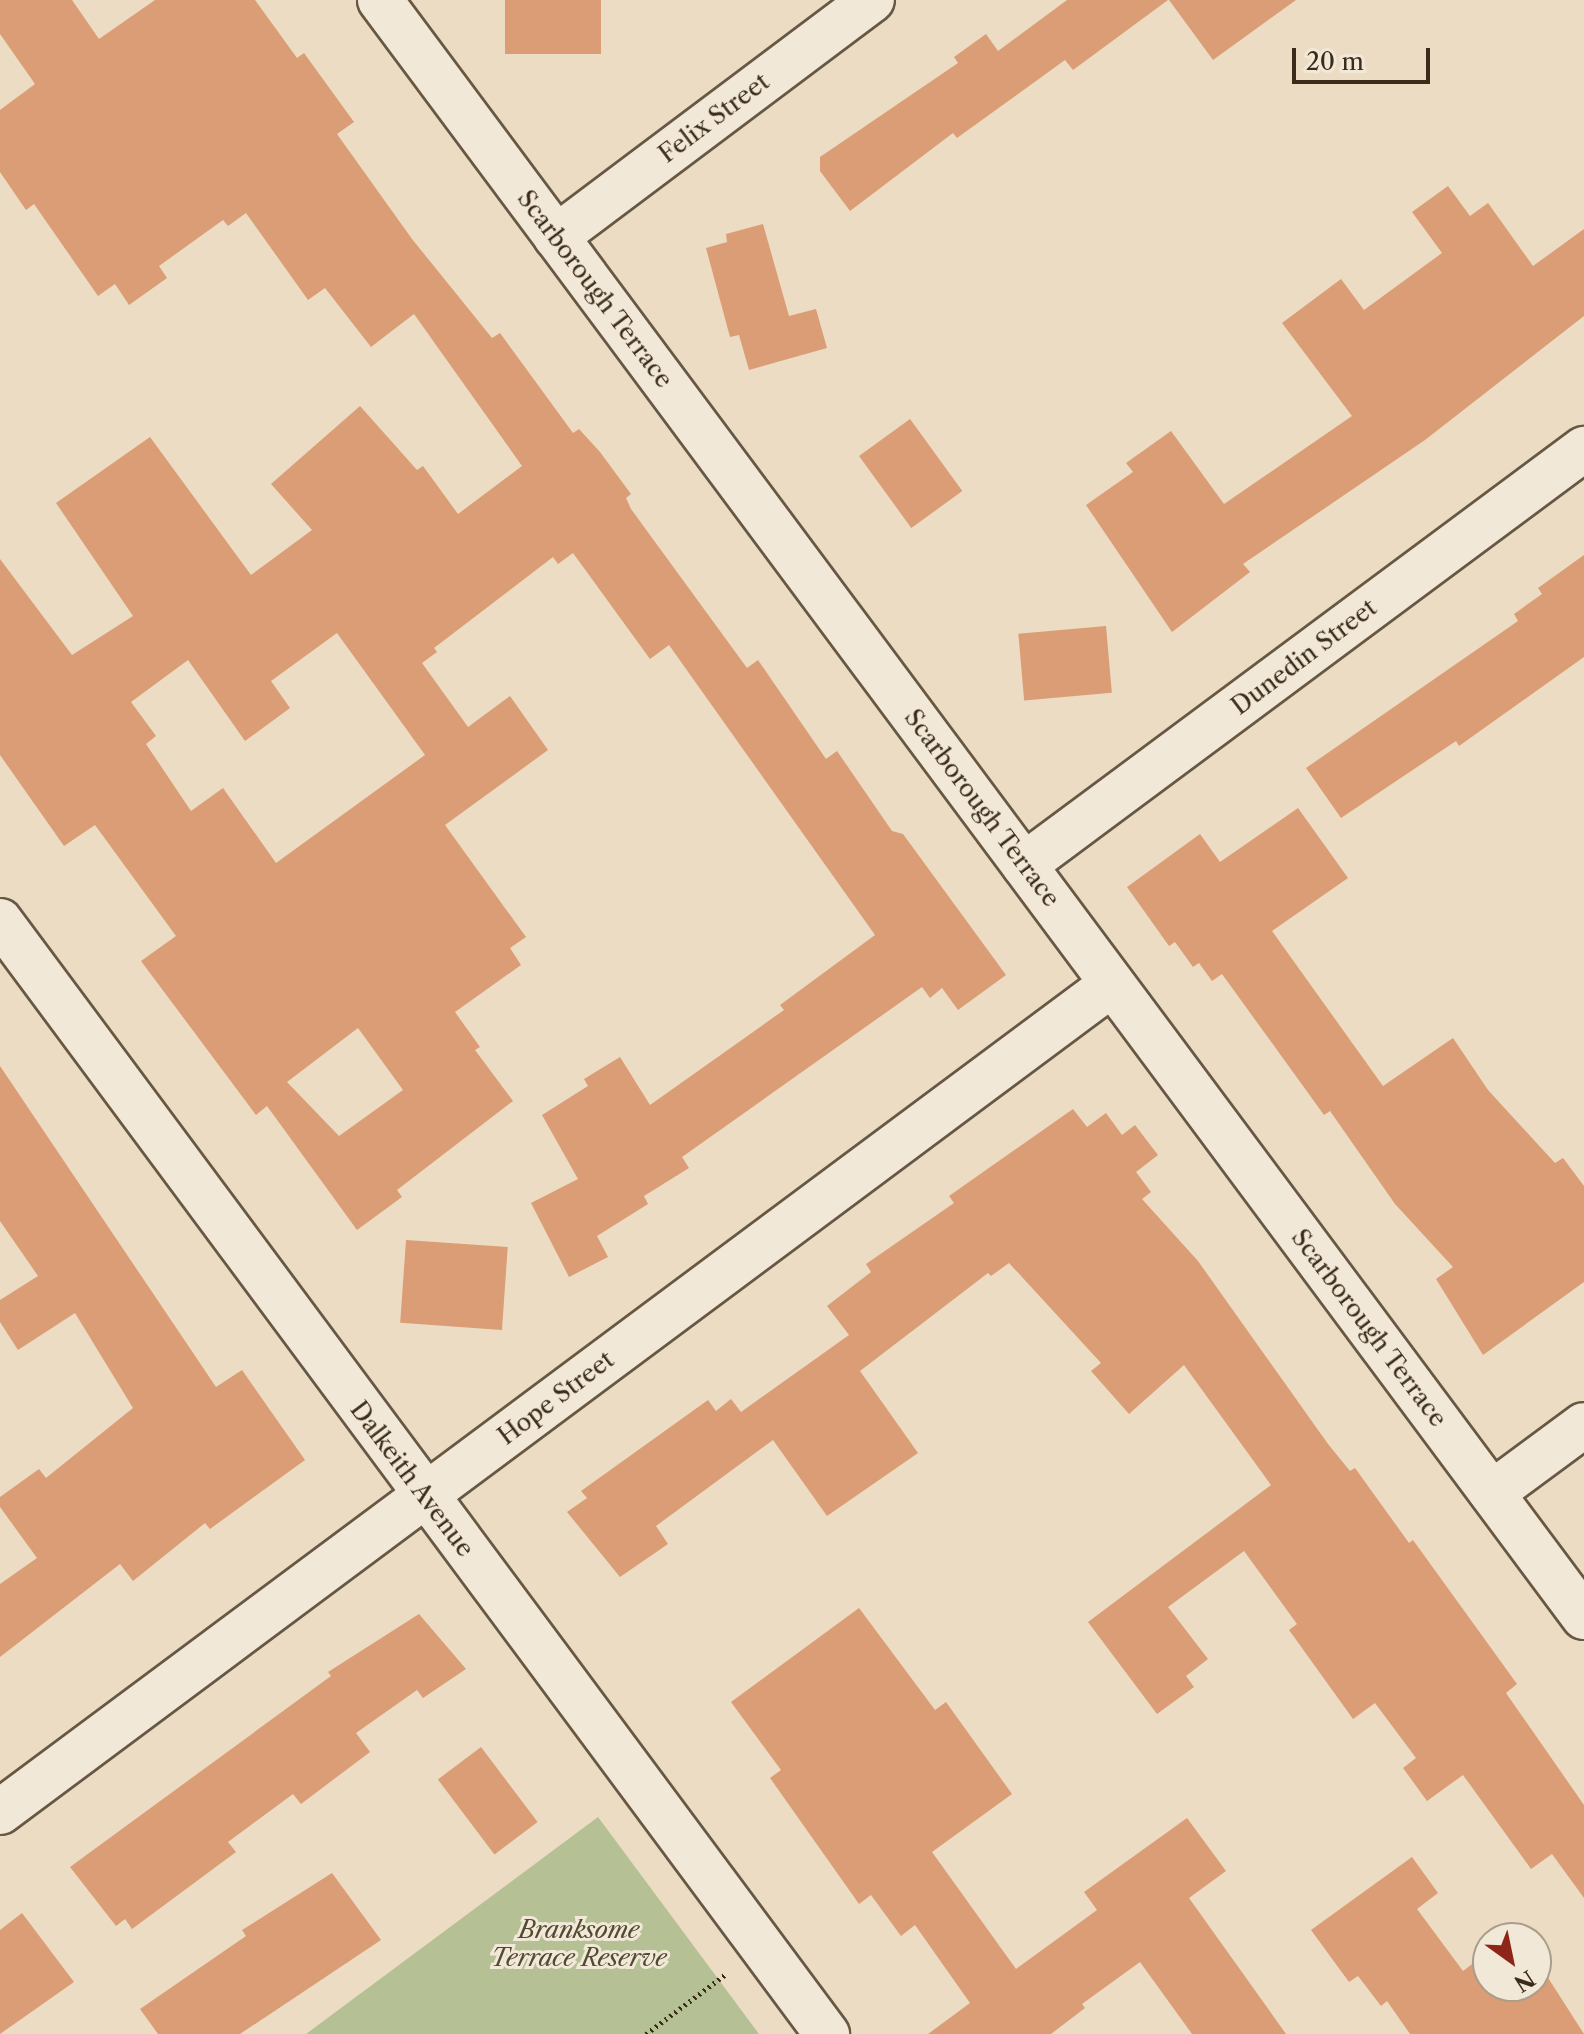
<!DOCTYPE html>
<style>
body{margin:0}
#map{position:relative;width:1584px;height:2034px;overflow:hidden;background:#ebdcc3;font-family:"Libre Caslon Text",serif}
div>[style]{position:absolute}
.green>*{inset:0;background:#b5c195}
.building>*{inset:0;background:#db9d75;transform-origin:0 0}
.path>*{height:5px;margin-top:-2.5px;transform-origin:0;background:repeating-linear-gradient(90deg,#3b2c19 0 2px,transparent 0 6px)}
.roads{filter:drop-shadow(2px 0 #675844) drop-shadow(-2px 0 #675844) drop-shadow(0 2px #675844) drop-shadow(0 -2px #675844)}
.minor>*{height:44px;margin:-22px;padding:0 22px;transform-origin:22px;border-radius:22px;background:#f2e8d8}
span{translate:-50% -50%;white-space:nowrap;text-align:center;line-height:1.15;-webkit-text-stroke:6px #f2e8d8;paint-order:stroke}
.street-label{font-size:24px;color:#3b2c19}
.park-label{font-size:24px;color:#534a32;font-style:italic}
.north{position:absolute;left:1472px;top:1922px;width:80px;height:80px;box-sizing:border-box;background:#f2e8d8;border:2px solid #a99d8c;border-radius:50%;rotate:147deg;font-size:22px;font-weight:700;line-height:32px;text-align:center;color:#3b2c19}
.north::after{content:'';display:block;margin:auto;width:28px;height:36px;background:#8f2418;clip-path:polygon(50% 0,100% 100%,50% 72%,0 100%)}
.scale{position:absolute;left:1292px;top:48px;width:138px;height:36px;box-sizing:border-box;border:4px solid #3b2c19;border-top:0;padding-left:10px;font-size:24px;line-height:28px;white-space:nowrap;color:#3b2c19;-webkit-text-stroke:6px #f2e8d8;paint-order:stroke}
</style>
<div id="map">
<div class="green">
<i style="clip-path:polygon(598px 1817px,759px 2034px,306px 2034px)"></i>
</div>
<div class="building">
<i style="clip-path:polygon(evenodd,0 0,72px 0,99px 39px,155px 0,255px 0,297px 58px,304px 53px,354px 122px,337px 134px,412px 239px,492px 338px,500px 333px,573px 433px,579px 429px,600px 452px,631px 494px,626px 498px,631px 509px,747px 668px,758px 660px,826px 759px,837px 751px,892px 831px,903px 834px,1006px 975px,958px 1010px,942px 988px,930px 998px,922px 987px,682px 1157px,689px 1168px,644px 1196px,648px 1204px,597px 1236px,608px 1257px,569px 1277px,531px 1203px,578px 1179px,542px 1115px,588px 1086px,584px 1079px,620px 1057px,650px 1105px,784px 1010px,780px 1005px,875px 935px,669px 645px,650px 659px,573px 553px,558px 564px,553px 557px,434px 648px,437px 652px,422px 663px,468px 727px,510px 696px,548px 750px,445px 825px,526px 937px,510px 948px,521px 965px,455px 1012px,480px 1047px,475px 1050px,513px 1101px,397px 1190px,402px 1197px,357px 1230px,267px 1106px,256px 1115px,141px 961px,176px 936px,95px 825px,64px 846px,0 755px,0 559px,72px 655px,133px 616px,56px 503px,150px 437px,251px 575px,312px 530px,271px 484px,360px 406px,417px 470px,423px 466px,458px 514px,522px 466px,414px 314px,371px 347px,325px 288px,308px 300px,246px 213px,228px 226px,223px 220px,159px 266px,167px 278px,129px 305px,115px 284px,98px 296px,34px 204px,26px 210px,0 172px,0 110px,35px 84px,0 34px,0 0,337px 633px,425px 755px,276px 863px,223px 788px,191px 811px,146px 744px,156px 736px,131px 702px,188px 660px,245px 741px,290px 708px,271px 681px,337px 633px,0 0,358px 1028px,403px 1090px,339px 1136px,287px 1082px,358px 1028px)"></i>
<i style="left:505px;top:0;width:96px;height:54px"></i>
<i style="clip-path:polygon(1067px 0,1168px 0,1073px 70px,1065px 60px,957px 138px,953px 133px,850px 211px,820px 171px,820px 157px,958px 63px,954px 57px,986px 34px,998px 51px)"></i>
<i style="clip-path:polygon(1169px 0,1296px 0,1213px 60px)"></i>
<i style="clip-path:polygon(1448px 186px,1470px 216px,1488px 203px,1533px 266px,1584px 229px,1584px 316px,1425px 440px,1243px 564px,1250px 572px,1172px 632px,1086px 505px,1133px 472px,1126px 463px,1171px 431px,1224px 504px,1352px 416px,1282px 323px,1341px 279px,1364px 310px,1442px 253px,1412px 212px)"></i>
<i style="clip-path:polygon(763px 224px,789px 316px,816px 309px,827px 348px,749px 370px,739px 335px,730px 337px,706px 248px,727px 242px,726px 234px)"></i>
<i style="left:910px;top:419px;width:89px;height:63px;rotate:54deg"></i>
<i style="clip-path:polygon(1584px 555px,1584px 657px,1459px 746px,1456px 741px,1341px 818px,1306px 768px,1518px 621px,1514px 614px,1542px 594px,1538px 588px)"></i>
<i style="left:1106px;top:626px;width:67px;height:88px;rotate:85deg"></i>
<i style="clip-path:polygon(1298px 808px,1348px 878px,1272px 931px,1383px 1086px,1453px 1038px,1488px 1090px,1555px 1163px,1563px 1158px,1584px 1186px,1584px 1282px,1483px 1355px,1436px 1279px,1453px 1267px,1395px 1204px,1330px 1111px,1324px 1115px,1222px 974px,1212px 981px,1199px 963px,1193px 967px,1175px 942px,1169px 946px,1127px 887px,1200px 834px,1220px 862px)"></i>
<i style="clip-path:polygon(0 1066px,216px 1387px,242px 1370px,305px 1460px,210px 1529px,205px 1523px,133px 1581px,120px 1564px,0 1657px,0 1584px,37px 1558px,0 1507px,0 1497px,39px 1469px,46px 1478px,133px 1408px,75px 1313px,18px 1350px,0 1322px,0 1300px,38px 1276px,0 1221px)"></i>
<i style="clip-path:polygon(1073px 1109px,1087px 1127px,1106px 1113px,1122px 1135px,1135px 1125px,1158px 1155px,1136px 1172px,1151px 1192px,1142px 1199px,1198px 1261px,1328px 1444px,1350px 1471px,1355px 1468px,1409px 1543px,1413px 1540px,1517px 1684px,1506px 1693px,1584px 1805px,1584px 1898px,1552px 1854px,1531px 1869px,1463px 1775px,1427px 1801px,1403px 1768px,1416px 1758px,1375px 1703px,1353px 1719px,1289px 1630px,1297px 1624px,1244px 1551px,1168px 1607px,1208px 1659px,1186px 1676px,1194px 1687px,1157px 1714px,1088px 1622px,1271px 1485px,1184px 1365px,1129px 1414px,1091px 1371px,1101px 1363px,1009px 1263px,991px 1276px,988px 1273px,860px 1371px,918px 1453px,827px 1516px,773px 1440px,656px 1526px,668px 1544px,620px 1577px,567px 1512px,587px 1498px,581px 1491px,708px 1400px,716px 1411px,731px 1399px,741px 1412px,849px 1335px,827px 1306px,871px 1272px,866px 1264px,954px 1203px,949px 1196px)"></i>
<i style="left:406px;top:1240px;width:102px;height:83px;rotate:4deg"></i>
<i style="clip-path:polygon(859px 1608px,935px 1710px,946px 1702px,1012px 1794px,932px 1852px,1016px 1969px,1097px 1910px,1084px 1892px,1187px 1818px,1226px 1871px,1189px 1898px,1286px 2034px,1192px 2034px,1140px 1962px,1082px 2004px,1085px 2008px,1051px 2034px,928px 2034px,970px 2003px,915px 1925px,901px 1936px,871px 1895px,859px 1904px,770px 1778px,781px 1770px,731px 1702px)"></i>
<i style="clip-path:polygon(419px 1614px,466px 1669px,423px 1698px,417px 1690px,356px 1733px,370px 1752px,301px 1804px,293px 1794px,228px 1842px,236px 1852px,132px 1929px,125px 1919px,116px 1926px,70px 1867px,331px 1676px,328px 1672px)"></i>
<i style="left:481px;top:1747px;width:94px;height:54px;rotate:53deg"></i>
<i style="clip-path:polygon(1412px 1857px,1438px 1893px,1417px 1909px,1463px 1971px,1488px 1952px,1488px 1986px,1536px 1986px,1536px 1959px,1584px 2034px,1410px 2034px,1387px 2001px,1381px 2006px,1358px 1976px,1349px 1982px,1311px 1930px)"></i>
<i style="clip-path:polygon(332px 1873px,381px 1940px,240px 2034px,158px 2034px,140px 2009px,246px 1936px,242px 1930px)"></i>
<i style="clip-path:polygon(22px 1913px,74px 1982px,0 2034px,0 1930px)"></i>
</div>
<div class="path">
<i style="left:646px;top:2034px;width:100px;rotate:-36.9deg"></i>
</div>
<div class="roads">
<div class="minor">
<i style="left:380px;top:0;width:2016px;rotate:53.33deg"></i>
<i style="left:556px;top:237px;width:395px;rotate:-36.9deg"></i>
<i style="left:1024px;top:865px;width:698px;rotate:-36.61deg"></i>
<i style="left:0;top:921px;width:1387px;rotate:53.39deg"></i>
<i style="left:1492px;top:1493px;width:114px;rotate:-36.5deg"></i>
<i style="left:0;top:1812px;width:1386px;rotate:-36.67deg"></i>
</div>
</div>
<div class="street-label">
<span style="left:714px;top:118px;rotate:-37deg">Felix Street</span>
<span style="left:595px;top:289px;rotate:53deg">Scarborough Terrace</span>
<span style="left:1304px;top:657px;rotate:-37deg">Dunedin Street</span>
<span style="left:982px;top:808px;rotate:53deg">Scarborough Terrace</span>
<span style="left:1369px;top:1328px;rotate:53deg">Scarborough Terrace</span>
<span style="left:556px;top:1398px;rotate:-37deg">Hope Street</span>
<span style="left:412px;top:1479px;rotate:53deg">Dalkeith Avenue</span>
</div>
<div class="park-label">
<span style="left:579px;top:1944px">Branksome<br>Terrace Reserve</span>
</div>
<div class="north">N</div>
<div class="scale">20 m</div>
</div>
